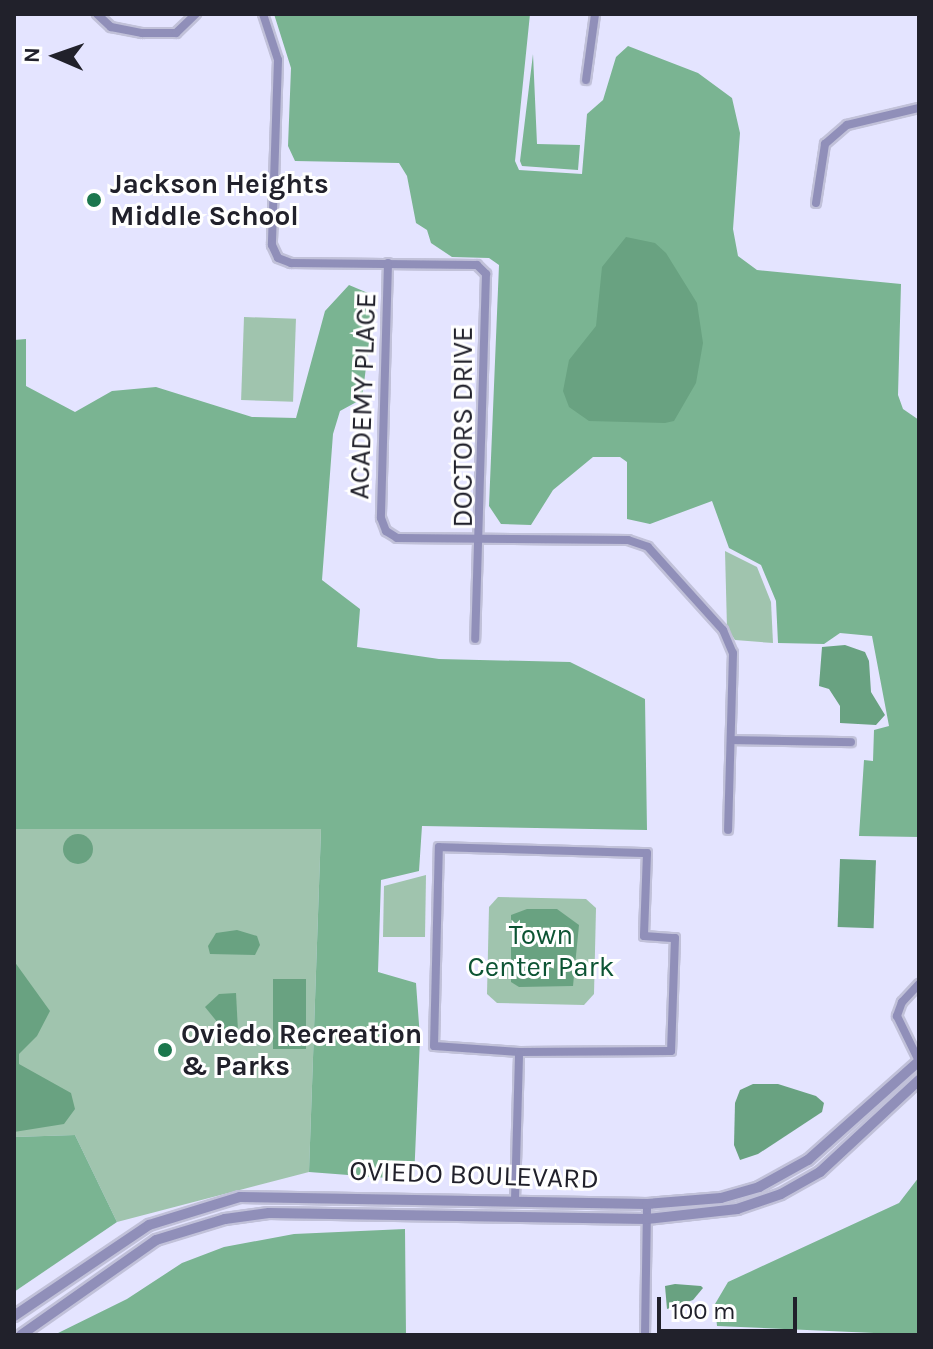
<!DOCTYPE html>
<style>
body{margin:0}
#map{position:relative;width:933px;height:1349px;overflow:hidden;background:#e4e4ff;font-family:Karla,sans-serif}
div>[style]{position:absolute}
.green>*{inset:0;background:#a0c4ae;transform-origin:0 0}
.forest>*{inset:0;background:#7ab492}
.water>*{inset:0;background:#69a281;transform-origin:0 0}
.round{border-radius:50%}
.roads{filter:drop-shadow(2px 0 #c1c1d9) drop-shadow(-2px 0 #c1c1d9) drop-shadow(0 2px #c1c1d9) drop-shadow(0 -2px #c1c1d9)}
.minor>*{height:8px;margin:-4px;padding:0 4px;transform-origin:4px;border-radius:4px;background:#908fb9}
.tertiary>*{height:10px;margin:-5px;padding:0 5px;transform-origin:5px;border-radius:5px;background:#908fb9}
.dots>*{width:22px;height:22px;translate:-50% -50%;box-sizing:border-box;border:4px solid #fff;border-radius:50%}
span{translate:-50% -50%;white-space:nowrap;text-align:center;line-height:1.15;-webkit-text-stroke:6px #fff;paint-order:stroke}
.poi-label{font-size:28px;color:#21212b;font-weight:700}
.left{translate:0 -50%;text-align:left}
.street-label{font-size:28px;color:#21212b}
.park-label{font-size:28px;color:#0d5434}
.frame{position:absolute;inset:0;border:16px solid #21212b;pointer-events:none}
.north{position:absolute;left:16px;top:16px;width:80px;height:80px;-webkit-text-stroke:6px #fff;paint-order:stroke;rotate:272deg;font-size:22px;font-weight:700;line-height:32px;text-align:center;color:#21212b}
.north::after{content:'';display:block;margin:auto;width:28px;height:36px;background:#21212b;clip-path:polygon(50% 0,100% 100%,50% 72%,0 100%)}
.scale{position:absolute;left:657px;top:1297px;width:140px;height:36px;box-sizing:border-box;border:4px solid #21212b;border-top:0;padding-left:10px;font-size:24px;line-height:28px;white-space:nowrap;color:#21212b;-webkit-text-stroke:6px #fff;paint-order:stroke}
</style>
<div id="map">
<div class="green">
<i style="left:244px;top:317px;width:52px;height:83px;rotate:2deg"></i>
<i style="clip-path:polygon(725px 551px,757px 567px,771px 602px,773px 643px,735px 640px,727px 628px)"></i>
<i style="clip-path:polygon(14px 829px,321px 829px,309px 1172px,117px 1222px,75px 1135px,14px 1137px)"></i>
<i style="clip-path:polygon(426px 875px,425px 937px,383px 937px,384px 886px)"></i>
<i style="clip-path:polygon(498px 897px,586px 899px,596px 908px,594px 994px,584px 1005px,497px 1003px,487px 994px,489px 907px)"></i>
</div>
<div class="forest">
<i style="clip-path:polygon(274px 14px,530px 14px,515px 161px,519px 170px,582px 174px,587px 114px,603px 100px,616px 57px,628px 46px,698px 73px,732px 98px,740px 133px,733px 229px,738px 256px,757px 270px,901px 284px,898px 395px,903px 409px,919px 420px,919px 837px,859px 836px,864px 760px,873px 761px,874px 730px,889px 726px,872px 636px,840px 633px,824px 644px,778px 643px,776px 601px,761px 565px,729px 548px,712px 501px,650px 524px,627px 519px,627px 462px,620px 457px,593px 457px,553px 490px,531px 525px,501px 524px,489px 506px,499px 265px,489px 258px,452px 257px,431px 243px,427px 230px,416px 223px,407px 176px,399px 163px,295px 161px,288px 146px,291px 68px)"></i>
<i style="clip-path:polygon(533px 54px,537px 144px,580px 145px,578px 170px,522px 166px,520px 161px)"></i>
<i style="clip-path:polygon(349px 285px,375px 296px,362px 399px,340px 411px,333px 434px,322px 580px,360px 609px,357px 647px,439px 659px,570px 662px,645px 699px,647px 830px,422px 826px,419px 871px,381px 880px,378px 972px,416px 983px,420px 1038px,414px 1180px,309px 1172px,321px 829px,14px 829px,14px 340px,26px 339px,26px 386px,75px 412px,112px 391px,156px 387px,252px 417px,296px 418px,325px 311px)"></i>
<i style="clip-path:polygon(75px 1135px,117px 1222px,14px 1292px,14px 1137px)"></i>
<i style="clip-path:polygon(919px 1177px,919px 1335px,717px 1326px,715px 1304px,728px 1282px,899px 1203px)"></i>
<i style="clip-path:polygon(405px 1229px,406px 1335px,54px 1335px,127px 1299px,182px 1263px,224px 1247px,294px 1234px)"></i>
</div>
<div class="water">
<i style="clip-path:polygon(626px 237px,655px 243px,666px 253px,697px 303px,703px 343px,696px 383px,674px 421px,665px 423px,589px 421px,569px 407px,563px 391px,569px 360px,596px 326px,602px 267px)"></i>
<i style="clip-path:polygon(845px 645px,865px 652px,869px 661px,871px 692px,885px 715px,876px 725px,840px 723px,840px 706px,829px 689px,819px 686px,822px 647px)"></i>
<i class="round" style="left:63px;top:834px;width:30px;height:30px"></i>
<i style="left:840px;top:859px;width:36px;height:68px;rotate:2deg"></i>
<i style="clip-path:polygon(527px 909px,557px 909px,579px 925px,573px 986px,519px 987px,511px 982px,511px 915px)"></i>
<i style="clip-path:polygon(237px 930px,257px 936px,260px 945px,255px 955px,210px 954px,208px 946px,216px 933px)"></i>
<i style="clip-path:polygon(14px 961px,50px 1011px,37px 1036px,19px 1054px,19px 1064px,71px 1093px,75px 1109px,64px 1124px,14px 1132px)"></i>
<i style="left:273px;top:979px;width:33px;height:70px"></i>
<i style="clip-path:polygon(236px 993px,238px 1031px,227px 1034px,205px 1007px,219px 994px)"></i>
<i style="clip-path:polygon(753px 1084px,778px 1084px,816px 1096px,824px 1103px,822px 1112px,758px 1154px,740px 1160px,734px 1145px,735px 1103px,740px 1090px)"></i>
<i style="clip-path:polygon(675px 1284px,701px 1286px,703px 1288px,693px 1300px,667px 1309px,665px 1286px)"></i>
</div>
<div class="roads">
<div class="minor">
<i style="left:97px;top:14px;width:19px;rotate:43deg"></i>
<i style="left:111px;top:27px;width:32px;rotate:11deg"></i>
<i style="left:142px;top:33px;width:34px"></i>
<i style="left:176px;top:33px;width:28px;rotate:-44deg"></i>
<i style="left:263px;top:14px;width:48px;rotate:71.9deg"></i>
<i style="left:278px;top:60px;width:185px;rotate:91.9deg"></i>
<i style="left:272px;top:245px;width:14px;rotate:65deg"></i>
<i style="left:278px;top:258px;width:14px;rotate:21deg"></i>
<i style="left:291px;top:263px;width:186px;rotate:0.6deg"></i>
<i style="left:477px;top:265px;width:13px;rotate:45deg"></i>
<i style="left:486px;top:274px;width:365px;rotate:91.7deg"></i>
<i style="left:586px;top:80px;width:67px;rotate:-82.2deg"></i>
<i style="left:816px;top:203px;width:60px;rotate:-81.3deg"></i>
<i style="left:825px;top:144px;width:29px;rotate:-41deg"></i>
<i style="left:847px;top:125px;width:74px;rotate:-13.3deg"></i>
<i style="left:388px;top:263px;width:255px;rotate:91.6deg"></i>
<i style="left:381px;top:518px;width:14px;rotate:69deg"></i>
<i style="left:386px;top:531px;width:13px;rotate:32deg"></i>
<i style="left:397px;top:538px;width:231px;rotate:0.5deg"></i>
<i style="left:628px;top:540px;width:21px;rotate:19deg"></i>
<i style="left:648px;top:547px;width:112px;rotate:47.9deg"></i>
<i style="left:723px;top:630px;width:25px;rotate:67deg"></i>
<i style="left:733px;top:653px;width:177px;rotate:91.6deg"></i>
<i style="left:732px;top:740px;width:119px;rotate:1deg"></i>
<i style="left:439px;top:847px;width:208px;rotate:1.7deg"></i>
<i style="left:647px;top:853px;width:83px;rotate:92.1deg"></i>
<i style="left:644px;top:936px;width:31px;rotate:4deg"></i>
<i style="left:675px;top:938px;width:113px;rotate:92deg"></i>
<i style="left:671px;top:1051px;width:152px;rotate:179.6deg"></i>
<i style="left:519px;top:1052px;width:85px;rotate:-176deg"></i>
<i style="left:434px;top:1046px;width:199px;rotate:-88.6deg"></i>
<i style="left:919px;top:984px;width:25px;rotate:133deg"></i>
<i style="left:902px;top:1002px;width:15px;rotate:110deg"></i>
<i style="left:897px;top:1016px;width:50px;rotate:63.9deg"></i>
<i style="left:515px;top:1199px;width:147px;rotate:-88.4deg"></i>
<i style="left:645px;top:1335px;width:131px;rotate:-89.1deg"></i>
</div>
<div class="tertiary">
<i style="left:14px;top:1316px;width:163px;rotate:-34deg"></i>
<i style="left:149px;top:1225px;width:95px;rotate:-17.1deg"></i>
<i style="left:240px;top:1197px;width:407px;rotate:1deg"></i>
<i style="left:647px;top:1204px;width:74px;rotate:-4.6deg"></i>
<i style="left:721px;top:1198px;width:40px;rotate:-16deg"></i>
<i style="left:759px;top:1187px;width:56px;rotate:-28.9deg"></i>
<i style="left:808px;top:1160px;width:149px;rotate:-41.7deg"></i>
<i style="left:21px;top:1335px;width:165px;rotate:-35.1deg"></i>
<i style="left:156px;top:1240px;width:72px;rotate:-16.9deg"></i>
<i style="left:225px;top:1219px;width:44px;rotate:-7.8deg"></i>
<i style="left:269px;top:1213px;width:378px;rotate:0.9deg"></i>
<i style="left:647px;top:1219px;width:91px;rotate:-6.3deg"></i>
<i style="left:737px;top:1209px;width:46px;rotate:-18.8deg"></i>
<i style="left:781px;top:1194px;width:45px;rotate:-29.4deg"></i>
<i style="left:820px;top:1172px;width:135px;rotate:-42.9deg"></i>
</div>
</div>
<div class="dots">
<i style="left:94px;top:200px;background:#1c774d"></i>
<i style="left:165px;top:1050px;background:#1c774d"></i>
</div>
<div class="poi-label">
<span class="left" style="left:110px;top:200px">Jackson Heights<br>Middle School</span>
<span class="left" style="left:181px;top:1050px">Oviedo Recreation<br>&amp; Parks</span>
</div>
<div class="street-label">
<span style="left:363px;top:396px;rotate:-88deg">ACADEMY PLACE</span>
<span style="left:463px;top:427px;rotate:-90deg">DOCTORS DRIVE</span>
<span style="left:474px;top:1175px;rotate:2deg">OVIEDO BOULEVARD</span>
</div>
<div class="park-label">
<span style="left:541px;top:951px">Town<br>Center Park</span>
</div>
<div class="frame"></div>
<div class="north">N</div>
<div class="scale">100 m</div>
</div>
